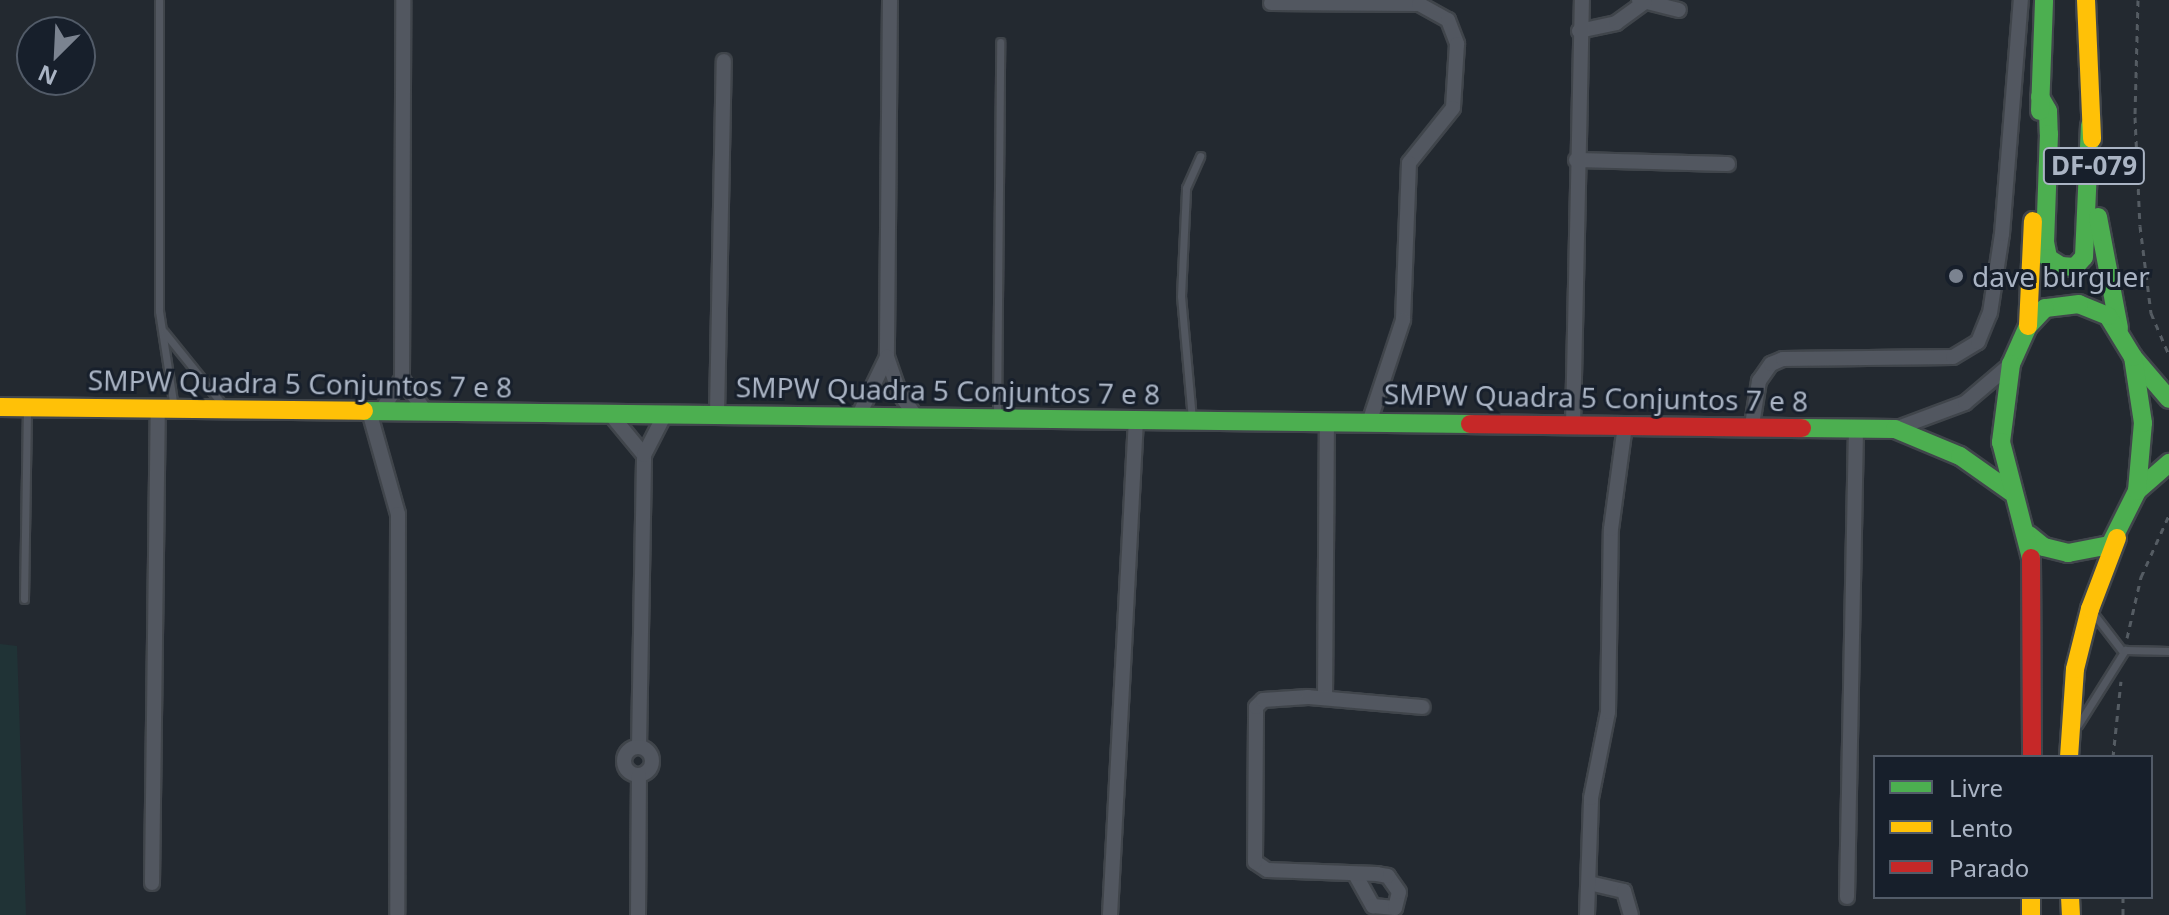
<!DOCTYPE html>
<style>
body{margin:0}
#map{position:relative;width:2169px;height:915px;overflow:hidden;background:#232930;font-family:"Noto Sans",sans-serif}
div>[style]{position:absolute}
.green>*{inset:0;background:#203336}
.path>*{height:3px;margin-top:-1.5px;transform-origin:0;background:repeating-linear-gradient(90deg,#555c63 0 6px,transparent 0 12px)}
.roads{filter:drop-shadow(2px 0 #40454b) drop-shadow(-2px 0 #40454b) drop-shadow(0 2px #40454b) drop-shadow(0 -2px #40454b)}
.lane>*{height:7px;margin:-3.5px;padding:0 3.5px;transform-origin:3.5px;border-radius:3.5px;background:#525760}
.street>*{height:14px;margin:-7px;padding:0 7px;transform-origin:7px;border-radius:7px;background:#525760}
.street>.ring{margin:-7px;padding:0;box-sizing:content-box;background:none;border:14px solid #525760;border-radius:50%}
.fast>*{height:18px;margin:-9px;padding:0 9px;transform-origin:9px;border-radius:9px;background:#4caf50}
.slow>*{height:18px;margin:-9px;padding:0 9px;transform-origin:9px;border-radius:9px;background:#ffc107}
.jam>*{height:18px;margin:-9px;padding:0 9px;transform-origin:9px;border-radius:9px;background:#c62828}
.dots>*{width:22px;height:22px;translate:-50% -50%;box-sizing:border-box;border:4px solid #171f2b;border-radius:50%}
span{translate:-50% -50%;white-space:nowrap;text-align:center;line-height:1.15;-webkit-text-stroke:6px #171f2b;paint-order:stroke}
.shield-label span{padding:2px 6px;background:#171f2b;border:2px solid;border-radius:6px;-webkit-text-stroke-width:0}
.shield-label{font-size:26px;color:#aab4c4;font-weight:700}
.poi-label{font-size:28px;color:#aab4c4}
.left{translate:0 -50%;text-align:left}
.street-label{font-size:28px;color:#aab4c4}
.legend{position:absolute;left:1873px;top:755px;width:280px;height:144px;box-sizing:border-box;background:#171f2b;border:2px solid #525b68;margin:0;padding:10px 14px;list-style:none;font-size:24px;color:#aab4c4}
.legend li{display:flex;align-items:center;gap:16px;height:40px}
.legend b{width:40px;border:2px solid #525b68}
.north{position:absolute;left:16px;top:16px;width:80px;height:80px;box-sizing:border-box;background:#171f2b;border:2px solid #525b68;border-radius:50%;rotate:204deg;font-size:22px;font-weight:700;line-height:32px;text-align:center;color:#aab4c4}
.north::after{content:'';display:block;margin:auto;width:28px;height:36px;background:#7b8390;clip-path:polygon(50% 0,100% 100%,50% 72%,0 100%)}
</style>
<div id="map">
<div class="green">
<i style="clip-path:polygon(0 644px,17px 646px,26px 915px,0 915px)"></i>
</div>
<div class="path">
<i style="left:2138px;top:0;width:117px;rotate:91.5deg"></i>
<i style="left:2135px;top:117px;width:109px;rotate:87.4deg"></i>
<i style="left:2140px;top:226px;width:88px;rotate:82.8deg"></i>
<i style="left:2151px;top:313px;width:46px;rotate:66.8deg"></i>
<i style="left:2127px;top:638px;width:63px;rotate:-77.1deg"></i>
<i style="left:2141px;top:577px;width:68px;rotate:-65.7deg"></i>
<i style="left:2113px;top:757px;width:76px;rotate:-84deg"></i>
<i style="left:2123px;top:915px;width:18px;rotate:-90deg"></i>
</div>
<div class="roads">
<div class="lane">
<i style="left:159px;top:0;width:311px;rotate:90deg"></i>
<i style="left:159px;top:311px;width:98px;rotate:81.2deg"></i>
<i style="left:164px;top:332px;width:92px;rotate:51.1deg"></i>
<i style="left:997px;top:417px;width:375px;rotate:-89.5deg"></i>
<i style="left:1192px;top:419px;width:123px;rotate:-95.1deg"></i>
<i style="left:1181px;top:296px;width:108px;rotate:-87.3deg"></i>
<i style="left:1186px;top:188px;width:35px;rotate:-66deg"></i>
<i style="left:24px;top:599px;width:190px;rotate:-89.1deg"></i>
<i style="left:2093px;top:613px;width:49px;rotate:52.4deg"></i>
<i style="left:2078px;top:725px;width:89px;rotate:-57.9deg"></i>
<i style="left:2125px;top:650px;width:44px;rotate:1.3deg"></i>
</div>
<div class="street">
<i style="left:890px;top:0;width:357px;rotate:90.5deg"></i>
<i style="left:887px;top:357px;width:39px;rotate:71deg"></i>
<i style="left:900px;top:394px;width:29px;rotate:55deg"></i>
<i style="left:1639px;top:0;width:41px;rotate:14deg"></i>
<i style="left:1271px;top:3px;width:148px;rotate:0.4deg"></i>
<i style="left:1419px;top:4px;width:33px;rotate:29deg"></i>
<i style="left:1448px;top:20px;width:26px;rotate:69deg"></i>
<i style="left:1457px;top:44px;width:64px;rotate:93.6deg"></i>
<i style="left:1453px;top:108px;width:70px;rotate:128.7deg"></i>
<i style="left:1409px;top:163px;width:157px;rotate:92.2deg"></i>
<i style="left:1403px;top:320px;width:108px;rotate:108.3deg"></i>
<i style="left:1579px;top:31px;width:38px;rotate:-12deg"></i>
<i style="left:1616px;top:23px;width:36px;rotate:-36deg"></i>
<i style="left:1576px;top:160px;width:152px;rotate:1.5deg"></i>
<i style="left:402px;top:379px;width:39px;rotate:54deg"></i>
<i style="left:369px;top:411px;width:107px;rotate:74.3deg"></i>
<i style="left:398px;top:514px;width:400px;rotate:90.1deg"></i>
<i style="left:381px;top:411px;width:38px;rotate:-57deg"></i>
<i style="left:402px;top:379px;width:379px;rotate:-89.8deg"></i>
<i style="left:717px;top:414px;width:353px;rotate:-88.9deg"></i>
<i style="left:612px;top:416px;width:50px;rotate:50.6deg"></i>
<i style="left:858px;top:417px;width:67px;rotate:-64.2deg"></i>
<i style="left:1752px;top:425px;width:45px;rotate:-81deg"></i>
<i style="left:1759px;top:381px;width:21px;rotate:-55deg"></i>
<i style="left:1771px;top:364px;width:13px;rotate:-23deg"></i>
<i style="left:1783px;top:359px;width:170px;rotate:-0.7deg"></i>
<i style="left:1953px;top:357px;width:29px;rotate:-31deg"></i>
<i style="left:1978px;top:342px;width:31px;rotate:-68deg"></i>
<i style="left:1990px;top:313px;width:80px;rotate:-81.4deg"></i>
<i style="left:2002px;top:234px;width:235px;rotate:-85.4deg"></i>
<i style="left:1573px;top:426px;width:426px;rotate:-88.8deg"></i>
<i style="left:1895px;top:429px;width:75px;rotate:-20.4deg"></i>
<i style="left:1965px;top:403px;width:60px;rotate:-40.3deg"></i>
<i style="left:1325px;top:698px;width:274px;rotate:-89.6deg"></i>
<i style="left:639px;top:747px;width:292px;rotate:-89deg"></i>
<i style="left:644px;top:455px;width:46px;rotate:-62.9deg"></i>
<i class="ring" style="left:624px;top:747px;width:14px;height:14px"></i>
<i style="left:1355px;top:874px;width:37px;rotate:61deg"></i>
<i style="left:1373px;top:906px;width:22px;rotate:5deg"></i>
<i style="left:1395px;top:908px;width:16px;rotate:-76deg"></i>
<i style="left:1399px;top:892px;width:19px;rotate:-125deg"></i>
<i style="left:1388px;top:876px;width:11px;rotate:-170deg"></i>
<i style="left:1377px;top:874px;width:110px;rotate:-177.9deg"></i>
<i style="left:1267px;top:870px;width:14px;rotate:-146deg"></i>
<i style="left:1255px;top:862px;width:155px;rotate:-89.6deg"></i>
<i style="left:1256px;top:707px;width:10px;rotate:-45deg"></i>
<i style="left:1263px;top:700px;width:45px;rotate:-3.8deg"></i>
<i style="left:1308px;top:697px;width:115px;rotate:5deg"></i>
<i style="left:152px;top:883px;width:474px;rotate:-89.3deg"></i>
<i style="left:1589px;top:883px;width:36px;rotate:13deg"></i>
<i style="left:1624px;top:891px;width:25px;rotate:74deg"></i>
<i style="left:1847px;top:897px;width:469px;rotate:-88.9deg"></i>
<i style="left:638px;top:915px;width:140px;rotate:-89.6deg"></i>
<i style="left:1110px;top:915px;width:495px;rotate:-87deg"></i>
<i style="left:1587px;top:915px;width:117px;rotate:-88deg"></i>
<i style="left:1591px;top:798px;width:88px;rotate:-78.8deg"></i>
<i style="left:1608px;top:712px;width:183px;rotate:-89.1deg"></i>
<i style="left:1611px;top:529px;width:104px;rotate:-82.3deg"></i>
</div>
<div class="fast">
<i style="left:2040px;top:97px;width:16px;rotate:60deg"></i>
<i style="left:2048px;top:111px;width:23px;rotate:88deg"></i>
<i style="left:2049px;top:134px;width:108px;rotate:92.1deg"></i>
<i style="left:2045px;top:242px;width:16px;rotate:79deg"></i>
<i style="left:2048px;top:258px;width:15px;rotate:32deg"></i>
<i style="left:2061px;top:266px;width:14px;rotate:4deg"></i>
<i style="left:2075px;top:267px;width:13px;rotate:-48deg"></i>
<i style="left:2084px;top:257px;width:132px;rotate:-87.4deg"></i>
<i style="left:2040px;top:111px;width:111px;rotate:-87.9deg"></i>
<i style="left:2098px;top:217px;width:113px;rotate:79.3deg"></i>
<i style="left:2133px;top:357px;width:55px;rotate:49.4deg"></i>
<i style="left:364px;top:411px;width:1106px;rotate:0.67deg"></i>
<i style="left:1802px;top:428px;width:93px;rotate:0.6deg"></i>
<i style="left:1895px;top:429px;width:70px;rotate:22.6deg"></i>
<i style="left:1960px;top:456px;width:62px;rotate:35.2deg"></i>
<i style="left:2137px;top:491px;width:43px;rotate:-41.2deg"></i>
<i style="left:2029px;top:535px;width:19px;rotate:39deg"></i>
<i style="left:2044px;top:547px;width:25px;rotate:14deg"></i>
<i style="left:2068px;top:553px;width:43px;rotate:-10.8deg"></i>
<i style="left:2110px;top:545px;width:60px;rotate:-63.4deg"></i>
<i style="left:2137px;top:491px;width:68px;rotate:-85deg"></i>
<i style="left:2143px;top:423px;width:67px;rotate:-98.6deg"></i>
<i style="left:2133px;top:357px;width:48px;rotate:-121.4deg"></i>
<i style="left:2108px;top:316px;width:31px;rotate:-158deg"></i>
<i style="left:2079px;top:304px;width:34px;rotate:173deg"></i>
<i style="left:2045px;top:308px;width:25px;rotate:133deg"></i>
<i style="left:2028px;top:326px;width:42px;rotate:114.1deg"></i>
<i style="left:2011px;top:364px;width:79px;rotate:97.3deg"></i>
<i style="left:2001px;top:442px;width:120px;rotate:75.5deg"></i>
</div>
<div class="slow">
<i style="left:2086px;top:0;width:139px;rotate:87.5deg"></i>
<i style="left:2028px;top:326px;width:105px;rotate:-87.3deg"></i>
<i style="left:0;top:407px;width:364px;rotate:0.6deg"></i>
<i style="left:2069px;top:757px;width:88px;rotate:-86.1deg"></i>
<i style="left:2075px;top:669px;width:62px;rotate:-76deg"></i>
<i style="left:2090px;top:609px;width:76px;rotate:-69.2deg"></i>
<i style="left:2031px;top:897px;width:18px;rotate:90deg"></i>
<i style="left:2070px;top:897px;width:18px;rotate:87deg"></i>
</div>
<div class="jam">
<i style="left:1470px;top:424px;width:332px;rotate:0.7deg"></i>
<i style="left:2031px;top:558px;width:199px;rotate:89.7deg"></i>
</div>
</div>
<div class="dots">
<i style="left:1956px;top:276px;background:#7b8390"></i>
</div>
<div class="shield-label">
<span style="left:2094px;top:166px">DF-079</span>
</div>
<div class="poi-label">
<span class="left" style="left:1972px;top:276px">dave burguer</span>
</div>
<div class="street-label">
<span style="left:300px;top:383px;rotate:1deg">SMPW Quadra 5 Conjuntos 7 e 8</span>
<span style="left:948px;top:390px;rotate:1deg">SMPW Quadra 5 Conjuntos 7 e 8</span>
<span style="left:1596px;top:397px;rotate:1deg">SMPW Quadra 5 Conjuntos 7 e 8</span>
</div>
<ul class="legend">
<li><b style="height:10px;background:#4caf50"></b>Livre</li>
<li><b style="height:10px;background:#ffc107"></b>Lento</li>
<li><b style="height:10px;background:#c62828"></b>Parado</li>
</ul>
<div class="north">N</div>
</div>
